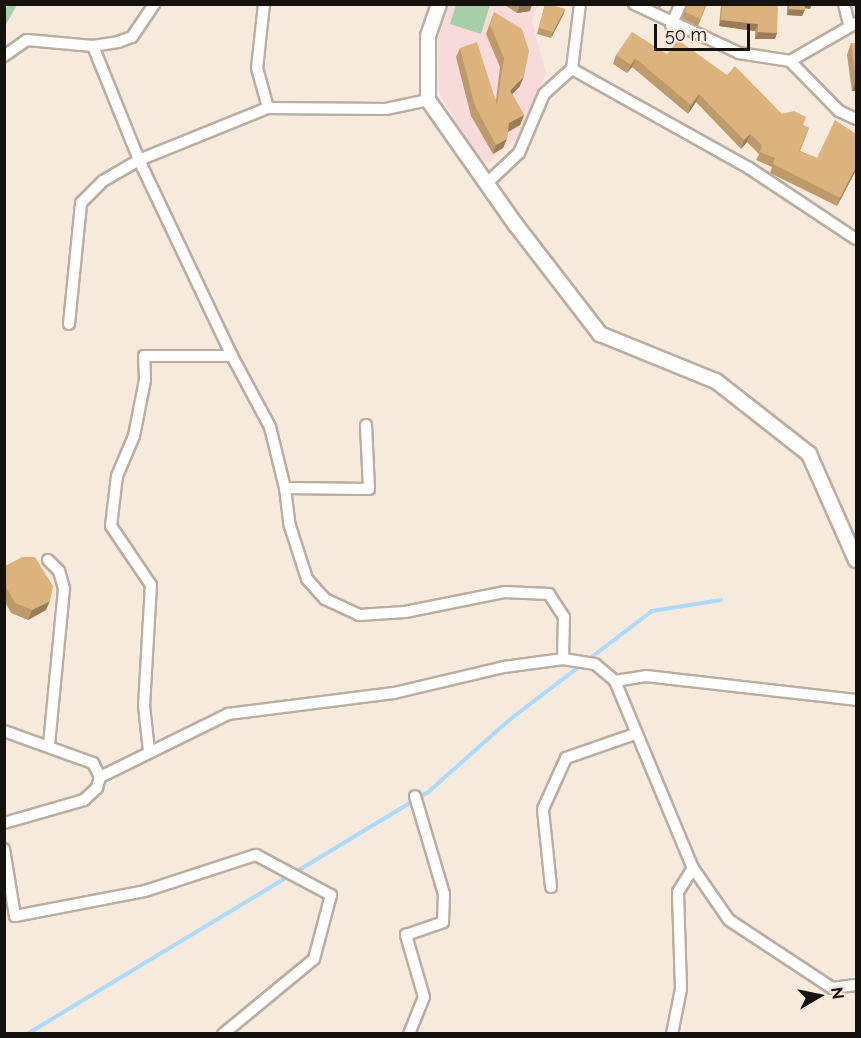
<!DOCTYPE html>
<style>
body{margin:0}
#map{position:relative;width:861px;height:1038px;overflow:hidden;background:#f6eadc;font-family:Raleway,sans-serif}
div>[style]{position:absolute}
.education>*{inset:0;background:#f6dbda}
.green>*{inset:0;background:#a6cea7}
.stream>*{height:4px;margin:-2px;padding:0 2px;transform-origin:2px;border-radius:2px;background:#abdafc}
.roads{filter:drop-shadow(2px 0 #b9aea1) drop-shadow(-2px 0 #b9aea1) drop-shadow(0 2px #b9aea1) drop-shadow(0 -2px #b9aea1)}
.minor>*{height:10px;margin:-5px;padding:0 5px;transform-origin:5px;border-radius:5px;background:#fff}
.tertiary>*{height:14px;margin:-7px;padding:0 7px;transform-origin:7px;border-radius:7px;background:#fff}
.wall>*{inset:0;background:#bd9a6b}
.shaded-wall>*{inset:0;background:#9a7d57}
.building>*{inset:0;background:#dcb37c}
span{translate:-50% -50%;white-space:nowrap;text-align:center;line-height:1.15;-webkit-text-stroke:4.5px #f6eadc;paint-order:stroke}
.frame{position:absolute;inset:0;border:6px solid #15110c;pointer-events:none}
.north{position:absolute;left:789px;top:966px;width:60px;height:60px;-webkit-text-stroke:4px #f6eadc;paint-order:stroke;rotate:81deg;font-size:16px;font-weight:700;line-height:24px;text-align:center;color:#15110c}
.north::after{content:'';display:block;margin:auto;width:21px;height:27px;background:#15110c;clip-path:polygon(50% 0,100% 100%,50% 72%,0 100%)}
.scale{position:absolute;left:654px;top:24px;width:96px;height:27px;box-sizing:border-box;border:3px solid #15110c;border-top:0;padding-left:8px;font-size:18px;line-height:21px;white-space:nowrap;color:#15110c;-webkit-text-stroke:4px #f6eadc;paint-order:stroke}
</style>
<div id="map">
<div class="education">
<i style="clip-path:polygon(449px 5px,538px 5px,532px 21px,546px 74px,522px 132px,489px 162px,481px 163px,475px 154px,439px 93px,438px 40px)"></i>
</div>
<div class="green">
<i style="clip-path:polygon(5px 4px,17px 5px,5px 26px,4px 5px)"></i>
<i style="clip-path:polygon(456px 5px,490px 5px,481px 34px,450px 24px)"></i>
</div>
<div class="stream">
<i style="left:27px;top:1034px;width:467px;rotate:-31.1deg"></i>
<i style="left:427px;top:793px;width:108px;rotate:-41.6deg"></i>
<i style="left:508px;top:721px;width:181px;rotate:-37.4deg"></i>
<i style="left:652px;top:611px;width:70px;rotate:-9.1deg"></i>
</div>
<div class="roads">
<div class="minor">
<i style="left:264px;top:4px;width:64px;rotate:96.2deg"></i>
<i style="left:257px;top:68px;width:41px;rotate:74.6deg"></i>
<i style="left:634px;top:4px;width:116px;rotate:25deg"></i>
<i style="left:739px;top:53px;width:52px;rotate:8.9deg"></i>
<i style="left:790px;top:61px;width:76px;rotate:-29.9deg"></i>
<i style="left:844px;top:4px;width:21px;rotate:76deg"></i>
<i style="left:671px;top:25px;width:23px;rotate:-65deg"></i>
<i style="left:93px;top:46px;width:123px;rotate:68deg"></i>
<i style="left:139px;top:160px;width:217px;rotate:64.6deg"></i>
<i style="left:4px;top:56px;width:28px;rotate:-35deg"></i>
<i style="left:27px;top:40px;width:66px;rotate:5.2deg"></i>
<i style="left:93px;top:46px;width:25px;rotate:-9deg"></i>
<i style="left:118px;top:42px;width:15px;rotate:-20deg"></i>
<i style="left:132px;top:37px;width:40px;rotate:-56deg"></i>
<i style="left:790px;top:61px;width:70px;rotate:45.6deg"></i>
<i style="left:839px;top:111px;width:19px;rotate:25deg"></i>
<i style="left:572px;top:69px;width:203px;rotate:29.2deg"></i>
<i style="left:749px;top:168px;width:128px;rotate:33.6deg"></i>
<i style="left:486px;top:184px;width:45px;rotate:-43.2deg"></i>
<i style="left:519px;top:153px;width:64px;rotate:-67deg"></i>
<i style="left:544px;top:94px;width:38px;rotate:-42deg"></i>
<i style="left:572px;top:69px;width:65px;rotate:-83deg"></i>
<i style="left:69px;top:324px;width:122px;rotate:-84.3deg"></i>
<i style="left:81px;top:203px;width:31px;rotate:-45deg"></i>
<i style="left:103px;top:181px;width:42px;rotate:-30.3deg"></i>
<i style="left:139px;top:160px;width:139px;rotate:-22deg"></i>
<i style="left:268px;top:108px;width:118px;rotate:0.5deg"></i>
<i style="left:386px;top:109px;width:43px;rotate:-12.1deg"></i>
<i style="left:366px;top:425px;width:64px;rotate:87.3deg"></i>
<i style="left:369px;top:489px;width:84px;rotate:-179.3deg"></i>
<i style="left:285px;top:488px;width:38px;rotate:83deg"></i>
<i style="left:290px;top:526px;width:56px;rotate:72.2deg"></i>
<i style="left:307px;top:579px;width:27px;rotate:48deg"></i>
<i style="left:325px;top:599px;width:38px;rotate:25deg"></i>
<i style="left:359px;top:615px;width:46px;rotate:-3.7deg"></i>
<i style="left:405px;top:612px;width:101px;rotate:-11.4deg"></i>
<i style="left:504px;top:592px;width:45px;rotate:2.5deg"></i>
<i style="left:549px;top:594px;width:27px;rotate:57deg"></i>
<i style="left:564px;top:617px;width:42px;rotate:91.4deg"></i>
<i style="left:48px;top:560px;width:16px;rotate:45deg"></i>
<i style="left:59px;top:571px;width:19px;rotate:74deg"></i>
<i style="left:64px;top:589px;width:158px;rotate:95.5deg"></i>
<i style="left:615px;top:681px;width:203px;rotate:67.4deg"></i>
<i style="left:693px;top:868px;width:63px;rotate:55.3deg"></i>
<i style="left:729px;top:920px;width:123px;rotate:33.4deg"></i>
<i style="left:832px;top:988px;width:24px;rotate:-7deg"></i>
<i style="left:4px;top:731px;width:95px;rotate:19.8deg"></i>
<i style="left:93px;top:763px;width:16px;rotate:63deg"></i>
<i style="left:149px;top:751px;width:45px;rotate:-96.3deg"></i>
<i style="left:144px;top:706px;width:121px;rotate:-86.7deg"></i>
<i style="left:151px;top:585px;width:71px;rotate:-124.1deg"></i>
<i style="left:111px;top:526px;width:50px;rotate:-83.2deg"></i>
<i style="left:117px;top:476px;width:43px;rotate:-67deg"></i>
<i style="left:134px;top:436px;width:57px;rotate:-78.9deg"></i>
<i style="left:145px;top:380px;width:24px;rotate:-92deg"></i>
<i style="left:144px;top:356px;width:88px"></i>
<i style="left:232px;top:356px;width:81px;rotate:61.8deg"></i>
<i style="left:270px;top:427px;width:63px;rotate:76.2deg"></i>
<i style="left:4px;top:823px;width:83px;rotate:-16deg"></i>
<i style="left:84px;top:800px;width:18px;rotate:-43deg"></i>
<i style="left:97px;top:788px;width:11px;rotate:-75deg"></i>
<i style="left:100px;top:777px;width:143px;rotate:-26.2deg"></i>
<i style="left:228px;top:714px;width:167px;rotate:-7.2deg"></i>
<i style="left:394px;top:693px;width:113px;rotate:-13.3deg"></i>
<i style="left:504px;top:667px;width:60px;rotate:-7.7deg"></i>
<i style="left:563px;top:659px;width:32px;rotate:9deg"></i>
<i style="left:595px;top:664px;width:26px;rotate:40deg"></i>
<i style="left:615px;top:681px;width:31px;rotate:-9deg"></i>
<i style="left:646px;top:676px;width:211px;rotate:6.5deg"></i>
<i style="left:4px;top:849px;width:68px;rotate:80.7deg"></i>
<i style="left:15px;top:916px;width:132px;rotate:-10.9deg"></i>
<i style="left:145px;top:891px;width:117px;rotate:-18deg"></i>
<i style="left:256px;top:855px;width:85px;rotate:28.1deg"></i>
<i style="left:331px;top:895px;width:66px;rotate:104.9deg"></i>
<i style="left:314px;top:959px;width:118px;rotate:140.5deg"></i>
<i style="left:551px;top:887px;width:78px;rotate:-95.9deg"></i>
<i style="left:543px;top:809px;width:56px;rotate:-65.7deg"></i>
<i style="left:566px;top:758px;width:73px;rotate:-19.2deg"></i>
<i style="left:409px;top:1034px;width:40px;rotate:-68deg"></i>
<i style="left:424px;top:997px;width:65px;rotate:-106.2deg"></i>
<i style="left:406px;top:935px;width:39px;rotate:-19deg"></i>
<i style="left:443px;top:922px;width:28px;rotate:-88deg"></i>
<i style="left:444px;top:894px;width:102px;rotate:-106.5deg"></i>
<i style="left:672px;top:1034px;width:46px;rotate:-78.7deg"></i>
<i style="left:681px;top:989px;width:97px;rotate:-91.8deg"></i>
<i style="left:678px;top:892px;width:28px;rotate:-58deg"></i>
</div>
<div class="tertiary">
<i style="left:439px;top:4px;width:34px;rotate:109deg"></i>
<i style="left:428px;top:36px;width:64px;rotate:90deg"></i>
<i style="left:428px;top:100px;width:153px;rotate:54.9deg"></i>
<i style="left:516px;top:225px;width:138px;rotate:52.4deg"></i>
<i style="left:600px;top:334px;width:125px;rotate:22.1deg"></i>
<i style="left:716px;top:381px;width:118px;rotate:38.1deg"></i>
<i style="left:809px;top:454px;width:116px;rotate:66.1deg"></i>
</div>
</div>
<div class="wall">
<i style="clip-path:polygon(503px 4px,532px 4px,530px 11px,517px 13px)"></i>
<i style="clip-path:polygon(545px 4px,565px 9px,563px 15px,551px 38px,537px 34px)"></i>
<i style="clip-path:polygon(655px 4px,662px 4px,660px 8px)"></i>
<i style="clip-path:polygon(688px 4px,707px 4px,698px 26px,682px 18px)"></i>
<i style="clip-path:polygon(721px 4px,778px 4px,775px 39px,755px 39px,755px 31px,719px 26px)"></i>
<i style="clip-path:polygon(787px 4px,812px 4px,810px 9px,805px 8px,802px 16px,787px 15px)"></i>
<i style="clip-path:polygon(494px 12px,520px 86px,512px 94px,524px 115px,520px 125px,508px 132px,503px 148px,493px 154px,471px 116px,456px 57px,460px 48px,496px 100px,500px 67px,486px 34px)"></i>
<i style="clip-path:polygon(851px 43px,856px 43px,856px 91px,852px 91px,847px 55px)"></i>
<i style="clip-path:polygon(667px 54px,727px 75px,782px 114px,809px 128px,800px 151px,817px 158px,856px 170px,837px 206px,770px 173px,772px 167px,756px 160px,759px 154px,747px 142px,741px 149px,696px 102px,688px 114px,632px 67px,627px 73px,613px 64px,616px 55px)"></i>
<i style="clip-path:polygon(5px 566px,46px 610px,28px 620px,11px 613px,4px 600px)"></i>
</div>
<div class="shaded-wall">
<i style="clip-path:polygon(520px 4px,532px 4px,530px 11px,517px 13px)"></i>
<i style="clip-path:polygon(804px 4px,812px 4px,810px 9px,803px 8px)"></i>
<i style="clip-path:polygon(565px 9px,563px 15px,551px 38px,553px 32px)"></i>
<i style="clip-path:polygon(789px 9px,805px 10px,802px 16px,787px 15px)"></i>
<i style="clip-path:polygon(721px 20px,758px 24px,755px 31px,719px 26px)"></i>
<i style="clip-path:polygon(758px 32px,777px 33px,775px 39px,755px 39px)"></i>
<i style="clip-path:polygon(635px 58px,632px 67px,627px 73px,631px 65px)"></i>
<i style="clip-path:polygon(524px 76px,520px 86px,507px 100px,510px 91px)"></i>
<i style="clip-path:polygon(856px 80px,856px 91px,852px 91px)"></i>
<i style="clip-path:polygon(699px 94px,696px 102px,688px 114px,691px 105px)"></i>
<i style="clip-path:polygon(524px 115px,520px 125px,506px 133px,509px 123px)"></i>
<i style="clip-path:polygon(750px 134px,747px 142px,741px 149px,744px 140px)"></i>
<i style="clip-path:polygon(507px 139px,503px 148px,493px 154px,496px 145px)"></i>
<i style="clip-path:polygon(856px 167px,856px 170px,837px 206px,840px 198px)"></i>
<i style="clip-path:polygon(50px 601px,46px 610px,28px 620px,32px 610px)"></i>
</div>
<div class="building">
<i style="clip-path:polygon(545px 4px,565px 9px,553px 32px,539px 28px)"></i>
<i style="clip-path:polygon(688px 4px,706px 4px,700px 19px,685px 12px)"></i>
<i style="clip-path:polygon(722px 4px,778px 4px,777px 33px,758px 32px,758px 24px,721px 20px)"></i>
<i style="clip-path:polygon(789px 4px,805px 4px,805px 10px,789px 9px)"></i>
<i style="clip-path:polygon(494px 12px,522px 29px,529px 51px,524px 76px,510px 91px,524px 115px,509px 123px,507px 139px,496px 145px,475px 106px,460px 48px,477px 42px,497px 105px,504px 58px,490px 25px)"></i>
<i style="clip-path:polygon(632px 32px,667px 54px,678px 40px,727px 75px,735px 66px,782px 114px,794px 111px,806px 117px,803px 125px,809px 128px,799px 151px,817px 158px,835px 120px,856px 134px,856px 167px,840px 198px,773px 164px,775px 158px,760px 152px,762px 145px,750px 134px,744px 140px,699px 94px,691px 105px,635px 58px,631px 65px,616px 55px)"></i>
<i style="clip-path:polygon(851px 43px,856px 43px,856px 80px)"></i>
<i style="clip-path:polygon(22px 557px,35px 557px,53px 586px,50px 601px,32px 610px,15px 603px,5px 585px,5px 566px)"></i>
</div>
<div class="frame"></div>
<div class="north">N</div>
<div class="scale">50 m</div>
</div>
